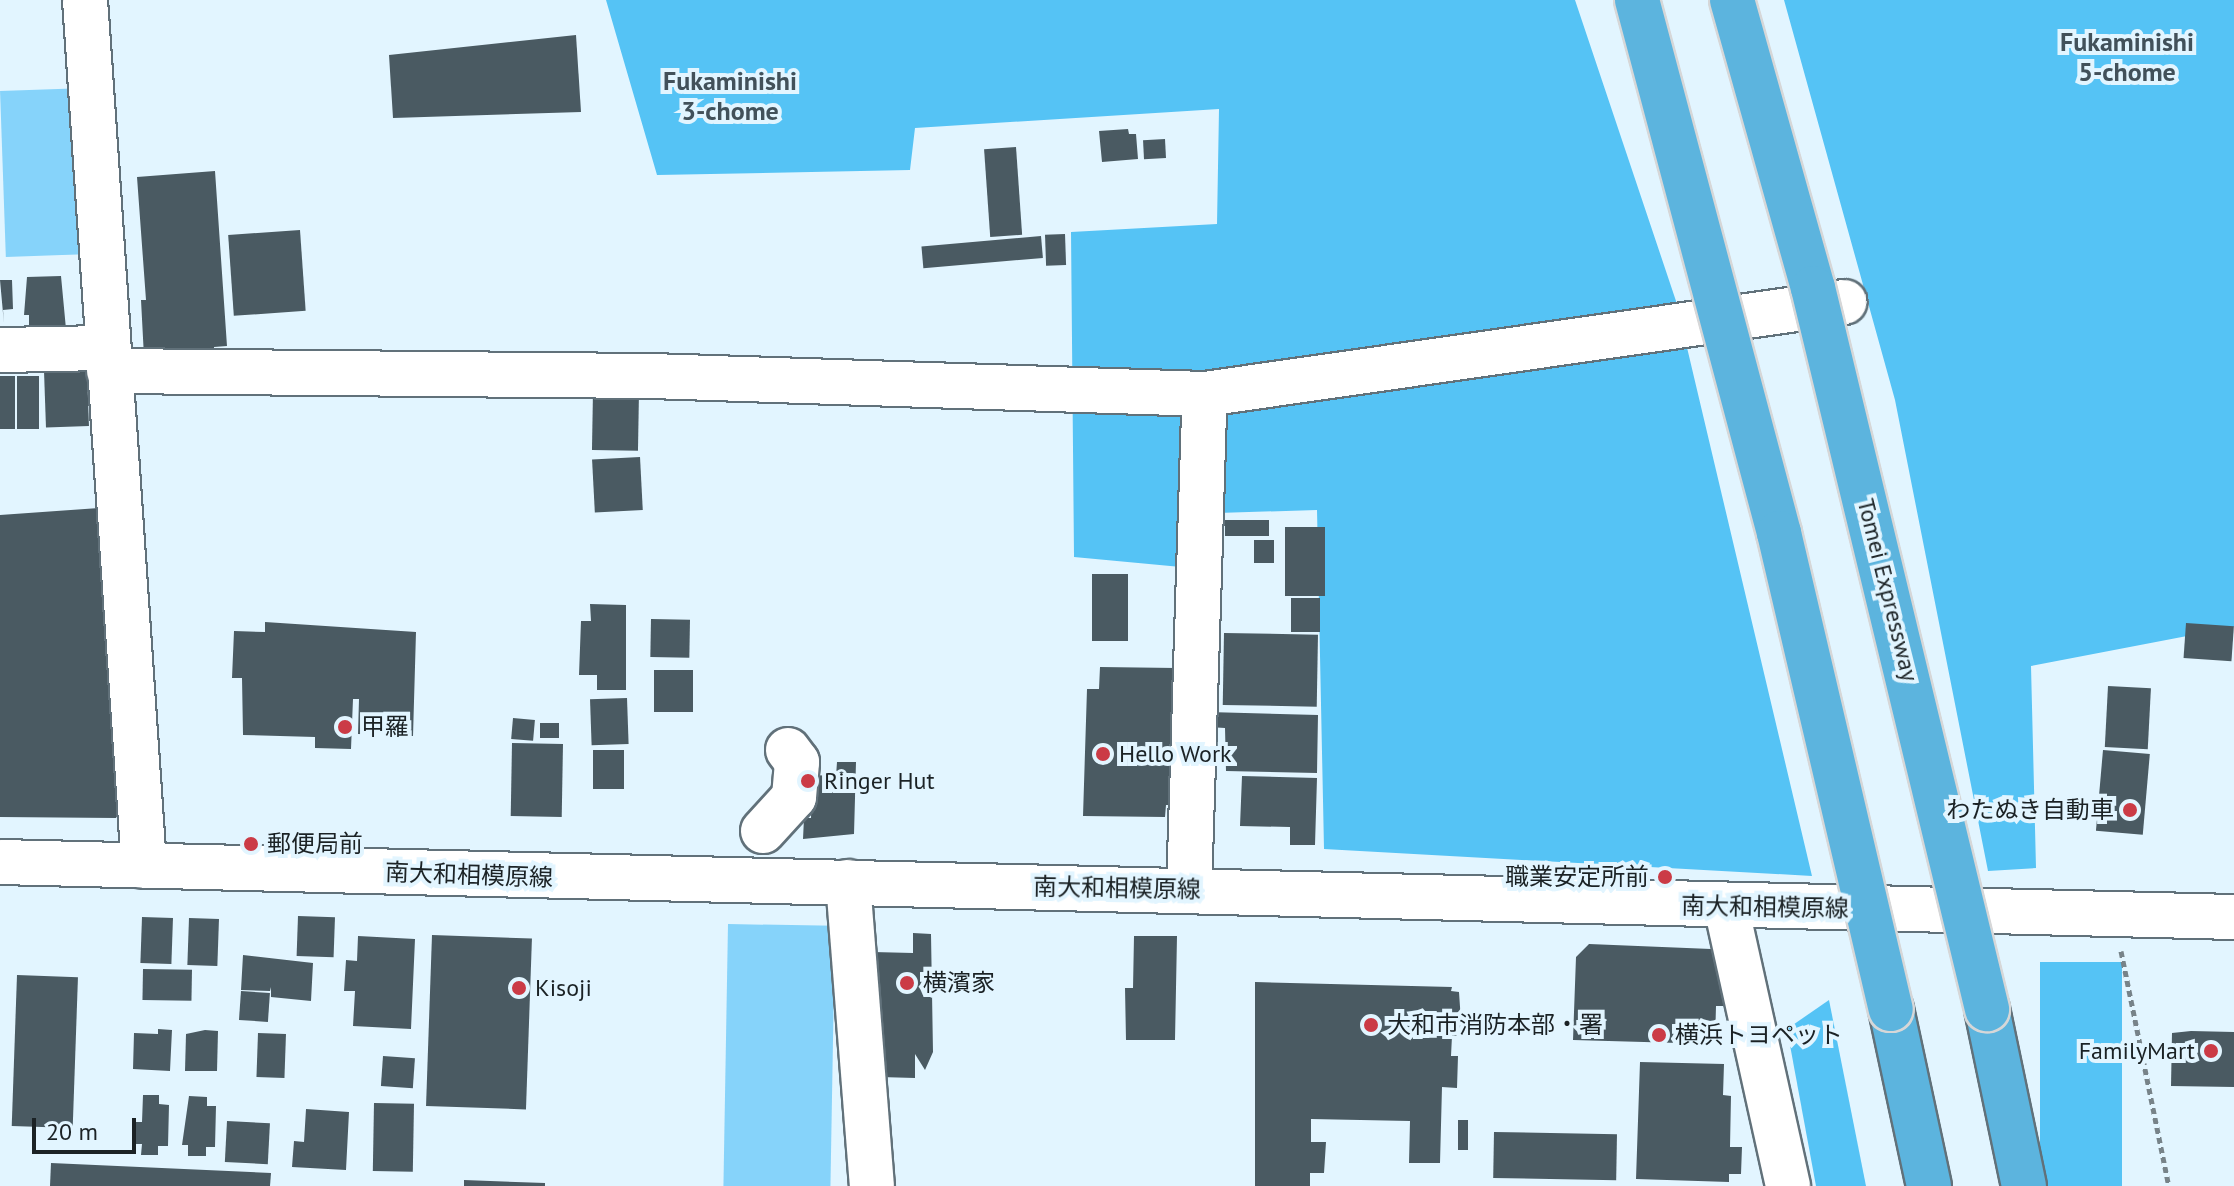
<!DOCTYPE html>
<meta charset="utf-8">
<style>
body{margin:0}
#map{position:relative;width:2234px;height:1186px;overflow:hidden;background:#e2f5ff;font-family:"PT Sans","Noto Sans JP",sans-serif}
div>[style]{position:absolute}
.green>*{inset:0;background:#86d3fa;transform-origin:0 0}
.forest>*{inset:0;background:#55c3f5;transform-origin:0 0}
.building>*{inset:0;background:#4a5a62;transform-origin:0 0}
.path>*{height:5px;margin-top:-2.5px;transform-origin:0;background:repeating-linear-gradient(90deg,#778389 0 6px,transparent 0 10px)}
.roads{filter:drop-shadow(2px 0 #61717a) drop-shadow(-2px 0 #61717a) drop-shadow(0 2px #61717a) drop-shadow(0 -2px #61717a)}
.minor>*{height:44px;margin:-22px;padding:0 22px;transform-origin:22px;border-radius:22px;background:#fff}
.highway>*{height:44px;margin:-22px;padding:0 22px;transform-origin:22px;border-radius:22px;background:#5cb4de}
.bridges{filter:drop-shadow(2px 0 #d6d7d8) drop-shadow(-2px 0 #d6d7d8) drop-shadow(0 2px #d6d7d8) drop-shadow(0 -2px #d6d7d8)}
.highway-bridge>*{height:44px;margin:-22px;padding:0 22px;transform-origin:22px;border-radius:22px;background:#5cb4de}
.dots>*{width:22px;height:22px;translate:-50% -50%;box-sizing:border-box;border:4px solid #e2f5ff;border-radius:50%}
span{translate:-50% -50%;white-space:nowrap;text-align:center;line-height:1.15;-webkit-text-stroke:8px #e2f5ff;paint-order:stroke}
.street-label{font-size:24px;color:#1b2225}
.poi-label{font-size:24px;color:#1b2225}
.left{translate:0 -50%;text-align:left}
.right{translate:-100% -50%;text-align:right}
.neighbourhood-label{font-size:26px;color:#42515a;font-weight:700}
.scale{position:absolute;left:32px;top:1118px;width:104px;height:36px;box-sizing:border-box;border:4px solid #1b2225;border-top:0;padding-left:10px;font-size:24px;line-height:28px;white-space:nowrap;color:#1b2225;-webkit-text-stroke:6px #e2f5ff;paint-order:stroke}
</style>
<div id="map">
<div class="green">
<i style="left:87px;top:88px;width:166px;height:87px;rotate:88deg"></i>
<i style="left:728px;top:924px;width:107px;height:262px;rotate:1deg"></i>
</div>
<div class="forest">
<i style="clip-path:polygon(606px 0,1575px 0,1676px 301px,1812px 876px,1324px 849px,1317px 510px,1186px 514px,1181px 567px,1074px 557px,1071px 232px,1217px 224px,1219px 109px,915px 128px,910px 170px,657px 175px)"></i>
<i style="clip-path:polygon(1784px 0,2234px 0,2234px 627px,2031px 666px,2036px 868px,1988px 871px,1895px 400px)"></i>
<i style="left:2040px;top:962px;width:82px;height:228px"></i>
<i style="clip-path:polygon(1829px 1000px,1866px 1186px,1816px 1186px,1787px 1029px)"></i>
</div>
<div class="building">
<i style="clip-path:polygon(576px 35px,581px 112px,393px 118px,389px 55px)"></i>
<i style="clip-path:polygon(1128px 129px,1129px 134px,1136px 134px,1138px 159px,1102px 162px,1099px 131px)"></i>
<i style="left:1165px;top:139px;width:19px;height:22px;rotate:87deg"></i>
<i style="left:1016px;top:147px;width:88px;height:32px;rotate:86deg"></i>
<i style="clip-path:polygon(215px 171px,227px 346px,214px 347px,214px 357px,144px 357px,141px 300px,146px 300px,137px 177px)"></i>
<i style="left:300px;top:230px;width:81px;height:72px;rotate:86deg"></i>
<i style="left:1065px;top:234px;width:31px;height:20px;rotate:88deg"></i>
<i style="left:1041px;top:236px;width:22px;height:120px;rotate:85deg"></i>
<i style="clip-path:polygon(61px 276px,66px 329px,29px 330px,29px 315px,24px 315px,27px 277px)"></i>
<i style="clip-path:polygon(0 280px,12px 280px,13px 309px,3px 310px,4px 324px)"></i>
<i style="left:87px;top:370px;width:56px;height:43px;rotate:88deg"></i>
<i style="left:0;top:376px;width:15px;height:53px"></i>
<i style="left:17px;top:376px;width:22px;height:53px"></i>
<i style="left:593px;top:391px;width:46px;height:59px;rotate:1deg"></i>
<i style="left:640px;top:457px;width:53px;height:48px;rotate:87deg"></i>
<i style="clip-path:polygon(99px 508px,120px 810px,116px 818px,0 817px,0 515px)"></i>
<i style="left:1225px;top:520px;width:44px;height:16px"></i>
<i style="left:1285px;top:527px;width:40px;height:69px"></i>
<i style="left:1254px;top:540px;width:20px;height:23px"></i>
<i style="left:1092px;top:574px;width:36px;height:67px"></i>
<i style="left:1291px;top:598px;width:29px;height:34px"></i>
<i style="clip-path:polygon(590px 604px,626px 605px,626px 690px,597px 690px,597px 675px,579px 675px,581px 621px,591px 621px)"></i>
<i style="left:651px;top:619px;width:39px;height:38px;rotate:1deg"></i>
<i style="clip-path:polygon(265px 622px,416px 632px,413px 736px,358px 734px,359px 699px,353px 699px,351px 749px,315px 748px,315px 737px,243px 735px,242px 678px,232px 678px,234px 631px,265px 632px)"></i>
<i style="left:2186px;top:623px;width:48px;height:35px;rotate:4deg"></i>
<i style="left:1224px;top:633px;width:94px;height:72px;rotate:1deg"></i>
<i style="clip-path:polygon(1100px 667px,1176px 668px,1173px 805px,1166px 805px,1165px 817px,1083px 816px,1087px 689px,1099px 689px)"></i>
<i style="left:654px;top:670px;width:39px;height:42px"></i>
<i style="left:2108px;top:686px;width:43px;height:61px;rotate:3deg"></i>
<i style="left:627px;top:698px;width:46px;height:37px;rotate:88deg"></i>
<i style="clip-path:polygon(1208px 712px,1318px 715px,1317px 773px,1226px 771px,1225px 728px,1208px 727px)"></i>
<i style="left:513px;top:718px;width:22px;height:21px;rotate:5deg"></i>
<i style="left:540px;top:723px;width:19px;height:15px"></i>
<i style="left:512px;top:743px;width:51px;height:73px;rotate:1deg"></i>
<i style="left:593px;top:750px;width:31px;height:39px"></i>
<i style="left:2103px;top:750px;width:47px;height:81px;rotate:5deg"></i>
<i style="clip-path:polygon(837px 762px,856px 762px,854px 834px,803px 839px,804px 818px,811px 818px,812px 775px,836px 776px)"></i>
<i style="clip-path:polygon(1242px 776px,1317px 778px,1315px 845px,1290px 845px,1290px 827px,1240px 826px)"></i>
<i style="left:298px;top:916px;width:37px;height:40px;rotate:2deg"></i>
<i style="left:142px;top:917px;width:31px;height:46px;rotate:2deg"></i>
<i style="left:189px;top:918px;width:30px;height:47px;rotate:2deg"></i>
<i style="clip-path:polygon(913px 933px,931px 934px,933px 1052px,925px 1070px,915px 1054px,915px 1078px,880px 1077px,880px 996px,872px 996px,873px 952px,913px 953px)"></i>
<i style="left:432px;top:935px;width:100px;height:171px;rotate:2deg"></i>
<i style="clip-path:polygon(358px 936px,415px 939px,411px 1029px,353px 1026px,355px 991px,344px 991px,346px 960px,357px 961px)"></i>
<i style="clip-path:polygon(1134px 936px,1177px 936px,1175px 1040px,1126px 1040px,1125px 988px,1133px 988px)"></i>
<i style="clip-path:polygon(1589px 944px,1711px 949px,1726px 1006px,1716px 1006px,1715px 1044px,1573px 1040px,1576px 957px)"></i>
<i style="clip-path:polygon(243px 955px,313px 963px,311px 1001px,271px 997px,271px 987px,270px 991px,241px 990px)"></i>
<i style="left:143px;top:969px;width:49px;height:31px;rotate:1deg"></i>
<i style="left:17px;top:975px;width:61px;height:151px;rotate:2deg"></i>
<i style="clip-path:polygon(1255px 982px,1452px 987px,1451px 991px,1459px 992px,1462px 1036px,1452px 1036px,1451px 1056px,1458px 1056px,1457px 1088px,1442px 1087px,1440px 1163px,1409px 1163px,1410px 1121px,1311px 1119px,1311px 1142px,1326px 1142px,1324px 1173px,1310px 1173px,1310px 1186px,1255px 1186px)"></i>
<i style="left:241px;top:991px;width:29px;height:29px;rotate:4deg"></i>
<i style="clip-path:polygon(158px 1029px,172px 1030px,170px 1071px,133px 1069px,134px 1033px,158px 1034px)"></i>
<i style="clip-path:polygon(205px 1030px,218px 1031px,217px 1071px,185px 1071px,186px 1034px)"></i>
<i style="clip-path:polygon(2191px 1031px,2234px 1032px,2234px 1087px,2171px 1086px,2172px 1033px)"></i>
<i style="left:258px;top:1033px;width:28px;height:44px;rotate:2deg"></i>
<i style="left:383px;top:1056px;width:32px;height:30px;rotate:4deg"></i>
<i style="clip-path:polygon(1640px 1062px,1724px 1064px,1723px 1095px,1731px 1096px,1730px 1147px,1742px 1147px,1741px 1174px,1729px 1174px,1729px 1182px,1636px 1179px)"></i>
<i style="clip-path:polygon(143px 1095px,159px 1095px,159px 1104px,169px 1105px,168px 1146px,158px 1146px,158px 1155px,141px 1155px,142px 1144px,134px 1144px,134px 1122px,142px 1122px)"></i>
<i style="clip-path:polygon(189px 1096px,207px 1097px,207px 1106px,216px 1106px,215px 1147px,206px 1147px,206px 1156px,188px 1156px,188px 1145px,182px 1145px)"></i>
<i style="left:374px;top:1103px;width:40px;height:68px;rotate:1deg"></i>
<i style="clip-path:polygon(306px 1109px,349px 1112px,346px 1170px,292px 1167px,294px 1141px,304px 1142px)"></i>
<i style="left:1458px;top:1120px;width:10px;height:30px"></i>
<i style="left:227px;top:1121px;width:43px;height:41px;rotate:3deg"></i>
<i style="left:1494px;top:1132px;width:123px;height:46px;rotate:1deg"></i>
<i style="clip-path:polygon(51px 1163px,271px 1173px,270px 1186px,50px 1186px)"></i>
<i style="clip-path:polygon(464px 1180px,545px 1183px,545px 1186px,464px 1186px)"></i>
</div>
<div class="path">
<i style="left:2121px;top:951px;width:240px;rotate:78.5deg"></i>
</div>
<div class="roads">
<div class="minor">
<i style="left:85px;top:0;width:868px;rotate:86.1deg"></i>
<i style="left:0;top:350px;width:108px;rotate:-1.1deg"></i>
<i style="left:109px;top:371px;width:542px;rotate:0.53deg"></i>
<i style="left:651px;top:376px;width:554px;rotate:1.86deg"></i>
<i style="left:1205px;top:394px;width:646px;rotate:-8.19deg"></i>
<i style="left:763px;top:831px;width:46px;rotate:-47.6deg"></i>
<i style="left:794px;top:797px;width:35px;rotate:-85deg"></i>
<i style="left:797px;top:762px;width:15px;rotate:-127deg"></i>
<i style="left:0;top:862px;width:2235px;rotate:1.41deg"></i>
<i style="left:848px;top:882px;width:305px;rotate:85.5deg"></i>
<i style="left:1189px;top:890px;width:496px;rotate:-88.2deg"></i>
<i style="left:1726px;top:906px;width:287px;rotate:77.5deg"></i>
</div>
<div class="highway">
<i style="left:1891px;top:1009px;width:181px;rotate:77.9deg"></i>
<i style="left:1987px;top:1009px;width:181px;rotate:78.2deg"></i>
</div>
</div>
<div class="bridges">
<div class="highway-bridge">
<i style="left:1637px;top:0;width:552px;rotate:75.08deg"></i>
<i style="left:1779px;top:533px;width:489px;rotate:76.8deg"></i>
<i style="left:1732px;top:0;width:299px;rotate:74.3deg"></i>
<i style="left:1813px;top:288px;width:742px;rotate:76.43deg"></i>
</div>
</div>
<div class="dots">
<i style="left:345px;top:727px;background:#cb3b46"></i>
<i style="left:1103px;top:754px;background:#cb3b46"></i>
<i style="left:808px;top:781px;background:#cb3b46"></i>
<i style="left:2130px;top:810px;background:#cb3b46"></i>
<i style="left:251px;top:844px;background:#cb3b46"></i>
<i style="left:1665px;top:877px;background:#cb3b46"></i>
<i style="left:907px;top:983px;background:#cb3b46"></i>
<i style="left:519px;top:988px;background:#cb3b46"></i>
<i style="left:1371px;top:1025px;background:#cb3b46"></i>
<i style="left:1659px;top:1035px;background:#cb3b46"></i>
<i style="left:2211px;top:1051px;background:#cb3b46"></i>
</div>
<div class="street-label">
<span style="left:1888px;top:590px;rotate:76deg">Tomei Expressway</span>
<span style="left:469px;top:875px;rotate:2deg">南大和相模原線</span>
<span style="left:1117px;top:888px;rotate:1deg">南大和相模原線</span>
<span style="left:1765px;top:907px;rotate:1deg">南大和相模原線</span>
</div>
<div class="poi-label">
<span class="left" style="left:361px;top:727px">甲羅</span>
<span class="left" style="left:1119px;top:754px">Hello Work</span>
<span class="left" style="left:824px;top:781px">Ringer Hut</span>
<span class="right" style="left:2114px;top:810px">わたぬき自動車</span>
<span class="left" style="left:267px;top:844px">郵便局前</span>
<span class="right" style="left:1649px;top:877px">職業安定所前</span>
<span class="left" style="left:923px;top:983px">横濱家</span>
<span class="left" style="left:535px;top:988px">Kisoji</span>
<span class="left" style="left:1387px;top:1025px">大和市消防本部・署</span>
<span class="left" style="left:1675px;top:1035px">横浜トヨペット</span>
<span class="right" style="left:2195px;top:1051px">FamilyMart</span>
</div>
<div class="neighbourhood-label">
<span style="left:2127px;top:57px">Fukaminishi<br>5-chome</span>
<span style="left:730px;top:96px">Fukaminishi<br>3-chome</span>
</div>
<div class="scale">20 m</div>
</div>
